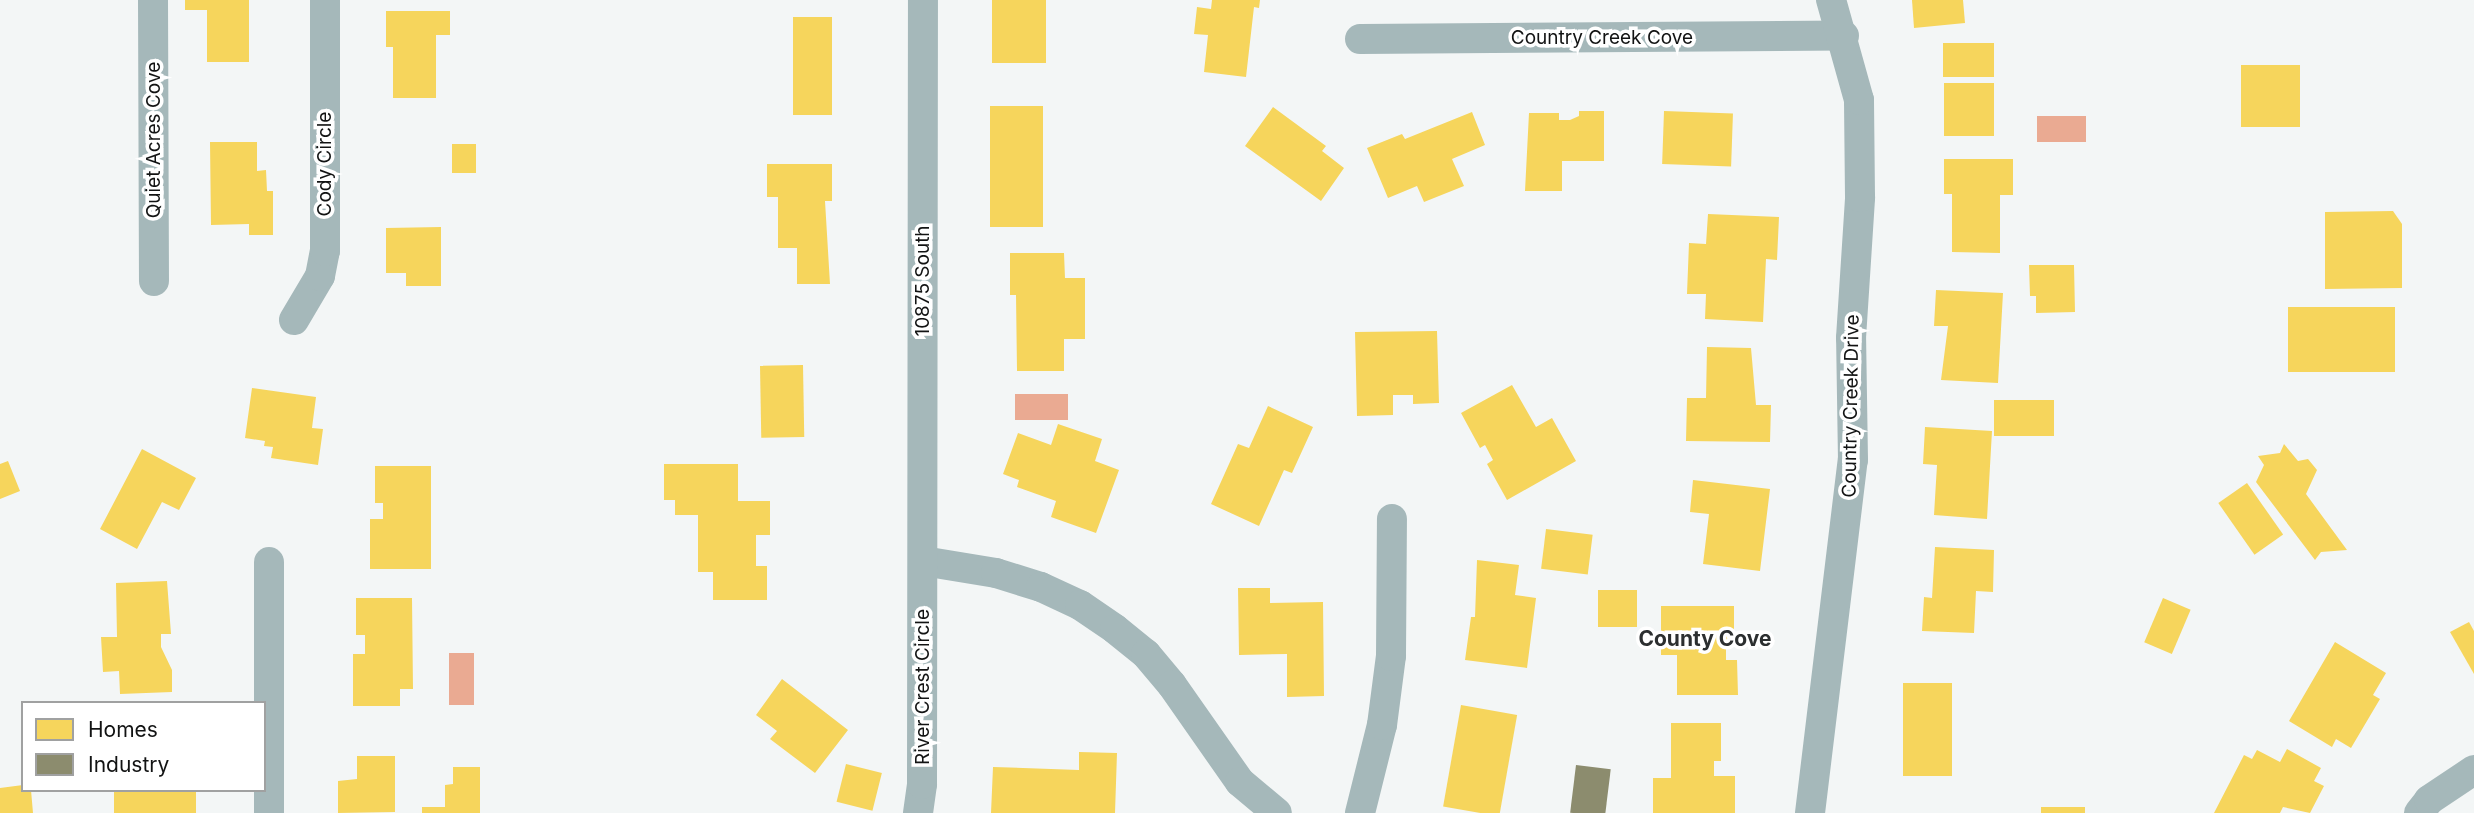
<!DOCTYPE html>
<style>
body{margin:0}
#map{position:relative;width:2474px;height:813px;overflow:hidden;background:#f3f6f6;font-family:Inter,sans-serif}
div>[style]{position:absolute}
.water>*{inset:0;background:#eaaa92;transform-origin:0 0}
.homes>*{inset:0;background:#f6d55c;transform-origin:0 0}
.industry>*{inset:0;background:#8c8c6e;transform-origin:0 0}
.street>*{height:30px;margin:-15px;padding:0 15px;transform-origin:15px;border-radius:15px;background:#a5b8ba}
span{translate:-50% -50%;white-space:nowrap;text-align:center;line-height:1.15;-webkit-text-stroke:7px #fff;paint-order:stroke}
.street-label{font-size:19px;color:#121313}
.neighbourhood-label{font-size:21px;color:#2c2f30;font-weight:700}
.legend{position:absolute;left:21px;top:701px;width:245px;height:91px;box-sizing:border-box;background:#fff;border:2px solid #a0a1a1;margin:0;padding:9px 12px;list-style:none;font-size:21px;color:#121313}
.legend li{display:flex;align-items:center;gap:14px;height:35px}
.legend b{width:35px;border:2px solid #a0a1a1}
</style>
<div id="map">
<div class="water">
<i style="left:2037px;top:116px;width:49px;height:26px"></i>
<i style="left:1015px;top:394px;width:53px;height:26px"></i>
<i style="left:449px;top:653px;width:25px;height:52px"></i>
</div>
<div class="homes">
<i style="clip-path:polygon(185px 0,249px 0,249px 62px,207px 62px,207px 10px,185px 10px)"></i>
<i style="left:992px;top:0;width:54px;height:63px"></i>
<i style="clip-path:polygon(1212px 0,1260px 0,1259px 8px,1254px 7px,1246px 77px,1204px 72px,1208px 35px,1194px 34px,1197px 7px,1211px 9px)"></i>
<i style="clip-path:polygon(1912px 0,1963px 0,1965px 23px,1914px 28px)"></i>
<i style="clip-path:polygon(386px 11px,450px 11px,450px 35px,436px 35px,436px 98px,393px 98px,393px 47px,386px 47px)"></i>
<i style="left:793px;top:17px;width:39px;height:98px"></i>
<i style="left:1943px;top:43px;width:51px;height:34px"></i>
<i style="left:2241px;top:65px;width:59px;height:62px"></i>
<i style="left:1944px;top:83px;width:50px;height:53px"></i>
<i style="left:990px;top:106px;width:53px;height:121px"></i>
<i style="clip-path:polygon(1273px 107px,1326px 146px,1322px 151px,1344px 168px,1321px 201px,1245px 146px)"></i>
<i style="clip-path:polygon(1579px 111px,1604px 111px,1604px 161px,1562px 161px,1562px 191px,1525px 191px,1529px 113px,1559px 113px,1559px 120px,1570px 120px,1579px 116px)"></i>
<i style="left:1664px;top:111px;width:69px;height:53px;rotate:2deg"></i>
<i style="clip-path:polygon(1472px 112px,1485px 145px,1452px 159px,1464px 186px,1424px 202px,1417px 186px,1388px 198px,1367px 148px,1402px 134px,1405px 139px)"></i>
<i style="clip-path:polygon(210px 142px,257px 142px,257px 171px,266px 170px,267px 191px,273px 191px,273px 235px,249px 235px,249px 224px,211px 225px)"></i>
<i style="left:452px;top:144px;width:24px;height:29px"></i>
<i style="clip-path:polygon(1944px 159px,2013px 159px,2013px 195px,2000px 195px,2000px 253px,1952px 252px,1952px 194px,1944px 194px)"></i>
<i style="clip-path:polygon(767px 164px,832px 164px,832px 201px,825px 201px,830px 284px,797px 284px,797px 248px,778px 248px,778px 197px,767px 197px)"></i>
<i style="clip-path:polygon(2393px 211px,2402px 224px,2402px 288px,2325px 289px,2325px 212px)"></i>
<i style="clip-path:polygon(1708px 214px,1779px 217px,1777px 260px,1766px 259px,1763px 322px,1705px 319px,1706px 294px,1687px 294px,1689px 243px,1706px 244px)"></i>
<i style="clip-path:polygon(441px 227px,441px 286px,406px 286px,406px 273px,386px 273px,386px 228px)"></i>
<i style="clip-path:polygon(1010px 253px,1064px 253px,1065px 278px,1085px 278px,1085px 339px,1064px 339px,1064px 371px,1017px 371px,1016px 295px,1010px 295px)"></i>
<i style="clip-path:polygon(2029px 265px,2074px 265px,2075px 312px,2036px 313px,2036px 296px,2030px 296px)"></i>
<i style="clip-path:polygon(1936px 290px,2003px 293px,1998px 383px,1941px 380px,1948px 326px,1934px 326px)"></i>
<i style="left:2288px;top:307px;width:107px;height:65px"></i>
<i style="clip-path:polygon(1437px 331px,1439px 403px,1413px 404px,1413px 395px,1393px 395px,1393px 415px,1357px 416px,1355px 332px)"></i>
<i style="clip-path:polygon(1707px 347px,1751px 348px,1756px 405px,1771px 405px,1770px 442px,1686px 441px,1687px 398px,1706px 398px)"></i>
<i style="left:803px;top:365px;width:72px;height:43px;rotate:89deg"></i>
<i style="clip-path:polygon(1512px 385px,1536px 427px,1552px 418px,1576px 461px,1507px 500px,1487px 464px,1493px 460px,1485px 445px,1480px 448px,1461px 413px)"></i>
<i style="clip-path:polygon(252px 388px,316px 397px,312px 428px,323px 429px,318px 465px,271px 458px,273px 447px,264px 446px,265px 441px,245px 438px)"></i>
<i style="left:1994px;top:400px;width:60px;height:36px"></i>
<i style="clip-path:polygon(1268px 406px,1313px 427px,1292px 473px,1284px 470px,1259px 526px,1211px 504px,1238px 444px,1249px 448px)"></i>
<i style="clip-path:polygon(1058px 424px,1102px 439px,1095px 461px,1119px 470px,1096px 533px,1051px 517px,1056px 501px,1017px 487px,1019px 480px,1003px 474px,1018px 433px,1051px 445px)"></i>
<i style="clip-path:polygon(1925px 427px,1992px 431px,1987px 519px,1934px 515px,1937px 465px,1923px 464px)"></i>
<i style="clip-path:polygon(2284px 444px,2298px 461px,2308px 459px,2317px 470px,2306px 494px,2347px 550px,2321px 552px,2315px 560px,2256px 482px,2264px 465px,2258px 456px,2280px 453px)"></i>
<i style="clip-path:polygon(142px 449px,196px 478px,179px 510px,162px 502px,137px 549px,100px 529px)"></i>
<i style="clip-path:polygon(8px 461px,20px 491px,0 499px,0 464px)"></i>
<i style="clip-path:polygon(664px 464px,738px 464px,738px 501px,770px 501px,770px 535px,756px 535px,756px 566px,767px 566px,767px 600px,713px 600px,713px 572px,698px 572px,698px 515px,675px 515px,675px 500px,664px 500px)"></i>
<i style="clip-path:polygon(375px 466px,431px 466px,431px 569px,370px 569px,370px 519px,383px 519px,383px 503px,375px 503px)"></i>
<i style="clip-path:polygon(1693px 480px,1770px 489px,1760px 571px,1703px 564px,1709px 514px,1690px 512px)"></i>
<i style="left:2247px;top:483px;width:63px;height:35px;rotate:55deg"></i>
<i style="left:1546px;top:529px;width:47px;height:40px;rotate:7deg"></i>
<i style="clip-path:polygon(1935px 547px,1994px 550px,1993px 592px,1976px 591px,1974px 633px,1922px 631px,1924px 597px,1932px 598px)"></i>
<i style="clip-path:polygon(1477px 560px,1519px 565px,1515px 595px,1536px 598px,1527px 668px,1465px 660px,1471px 617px,1475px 617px)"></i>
<i style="clip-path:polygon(167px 581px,171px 634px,161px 634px,161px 647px,172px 670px,172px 692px,120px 694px,119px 671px,103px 672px,101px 637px,117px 637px,116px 583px)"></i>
<i style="clip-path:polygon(1238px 588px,1270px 588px,1270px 603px,1323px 602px,1324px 696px,1287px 697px,1287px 654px,1239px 655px)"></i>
<i style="left:1598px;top:590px;width:39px;height:37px"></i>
<i style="clip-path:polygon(356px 598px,412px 598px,413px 689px,400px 689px,400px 706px,353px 706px,353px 654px,365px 654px,365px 635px,356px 635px)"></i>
<i style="left:2163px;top:598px;width:30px;height:48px;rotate:23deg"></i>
<i style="clip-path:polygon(1661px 606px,1734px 606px,1734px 643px,1726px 643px,1726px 660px,1737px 660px,1738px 695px,1677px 695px,1677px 655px,1661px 655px)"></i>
<i style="clip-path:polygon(2469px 622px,2474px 631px,2474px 674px,2450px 632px)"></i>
<i style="clip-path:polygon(2335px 642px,2386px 673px,2373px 695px,2380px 699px,2351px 748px,2336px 739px,2332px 747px,2289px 721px)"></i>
<i style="clip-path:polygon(782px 679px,848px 730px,815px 773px,770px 739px,777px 731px,756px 715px)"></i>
<i style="left:1903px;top:683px;width:49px;height:93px"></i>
<i style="left:1461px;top:705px;width:57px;height:103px;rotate:10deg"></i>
<i style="clip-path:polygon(1671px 723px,1721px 723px,1721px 761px,1714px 761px,1714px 776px,1735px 776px,1735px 813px,1653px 813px,1653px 778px,1671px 778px)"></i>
<i style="clip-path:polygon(2287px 749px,2321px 768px,2314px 781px,2324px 786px,2310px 813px,2283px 807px,2280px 813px,2214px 813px,2244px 755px,2252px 759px,2257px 750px,2280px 762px)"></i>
<i style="clip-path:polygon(1079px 752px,1117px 753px,1115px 813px,991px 813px,993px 767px,1079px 770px)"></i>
<i style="clip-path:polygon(357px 756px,395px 756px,395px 812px,338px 813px,338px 781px,357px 779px)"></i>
<i style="left:846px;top:764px;width:37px;height:39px;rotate:14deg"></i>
<i style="clip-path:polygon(453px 767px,480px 767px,480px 813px,422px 813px,422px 807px,445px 807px,445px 785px,453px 784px)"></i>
<i style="clip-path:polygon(23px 785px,23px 790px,31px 790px,33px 813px,0 813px,0 788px)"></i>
<i style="left:114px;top:790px;width:82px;height:23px"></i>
<i style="left:2041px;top:807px;width:44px;height:6px"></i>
</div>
<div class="industry">
<i style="left:1576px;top:765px;width:35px;height:48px;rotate:7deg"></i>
</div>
<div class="street">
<i style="left:153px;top:0;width:281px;rotate:89.8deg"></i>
<i style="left:1360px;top:39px;width:484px;rotate:-0.4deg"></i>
<i style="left:294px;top:320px;width:51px;rotate:-59.4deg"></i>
<i style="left:320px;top:276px;width:25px;rotate:-79deg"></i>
<i style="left:325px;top:251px;width:251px;rotate:-90deg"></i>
<i style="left:923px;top:561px;width:74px;rotate:9.3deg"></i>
<i style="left:996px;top:573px;width:47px;rotate:17.3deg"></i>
<i style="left:1041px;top:587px;width:43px;rotate:24.8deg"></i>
<i style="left:1080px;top:605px;width:42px;rotate:34.4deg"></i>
<i style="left:1115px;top:629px;width:40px;rotate:39deg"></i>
<i style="left:1146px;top:654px;width:40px;rotate:50deg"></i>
<i style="left:1172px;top:685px;width:118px;rotate:55deg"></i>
<i style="left:1240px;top:782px;width:48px;rotate:40deg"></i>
<i style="left:269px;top:562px;width:251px;rotate:90deg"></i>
<i style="left:918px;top:813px;width:29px;rotate:-82deg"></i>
<i style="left:922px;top:784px;width:784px;rotate:-89.93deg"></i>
<i style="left:1360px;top:813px;width:91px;rotate:-76deg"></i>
<i style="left:1382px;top:725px;width:70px;rotate:-82.6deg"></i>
<i style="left:1391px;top:656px;width:137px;rotate:-89.6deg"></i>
<i style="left:1810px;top:813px;width:356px;rotate:-83.1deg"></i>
<i style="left:1853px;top:460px;width:122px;rotate:-90.9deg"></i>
<i style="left:1851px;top:338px;width:141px;rotate:-86.3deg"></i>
<i style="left:1860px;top:197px;width:97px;rotate:-90.6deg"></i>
<i style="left:1859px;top:100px;width:104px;rotate:-105.6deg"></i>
<i style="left:2419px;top:813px;width:16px;rotate:-52deg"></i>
<i style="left:2429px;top:800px;width:54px;rotate:-33.7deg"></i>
</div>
<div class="street-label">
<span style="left:1602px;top:38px">Country Creek Cove</span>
<span style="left:154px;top:140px;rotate:-90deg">Quiet Acres Cove</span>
<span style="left:325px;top:164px;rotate:-90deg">Cody Circle</span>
<span style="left:923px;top:281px;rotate:-90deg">10875 South</span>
<span style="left:1851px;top:406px;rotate:-89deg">Country Creek Drive</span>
<span style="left:923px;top:687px;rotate:-90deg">River Crest Circle</span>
</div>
<div class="neighbourhood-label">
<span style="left:1705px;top:639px">County Cove</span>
</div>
<ul class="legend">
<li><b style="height:19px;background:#f6d55c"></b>Homes</li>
<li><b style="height:19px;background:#8c8c6e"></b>Industry</li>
</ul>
</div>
